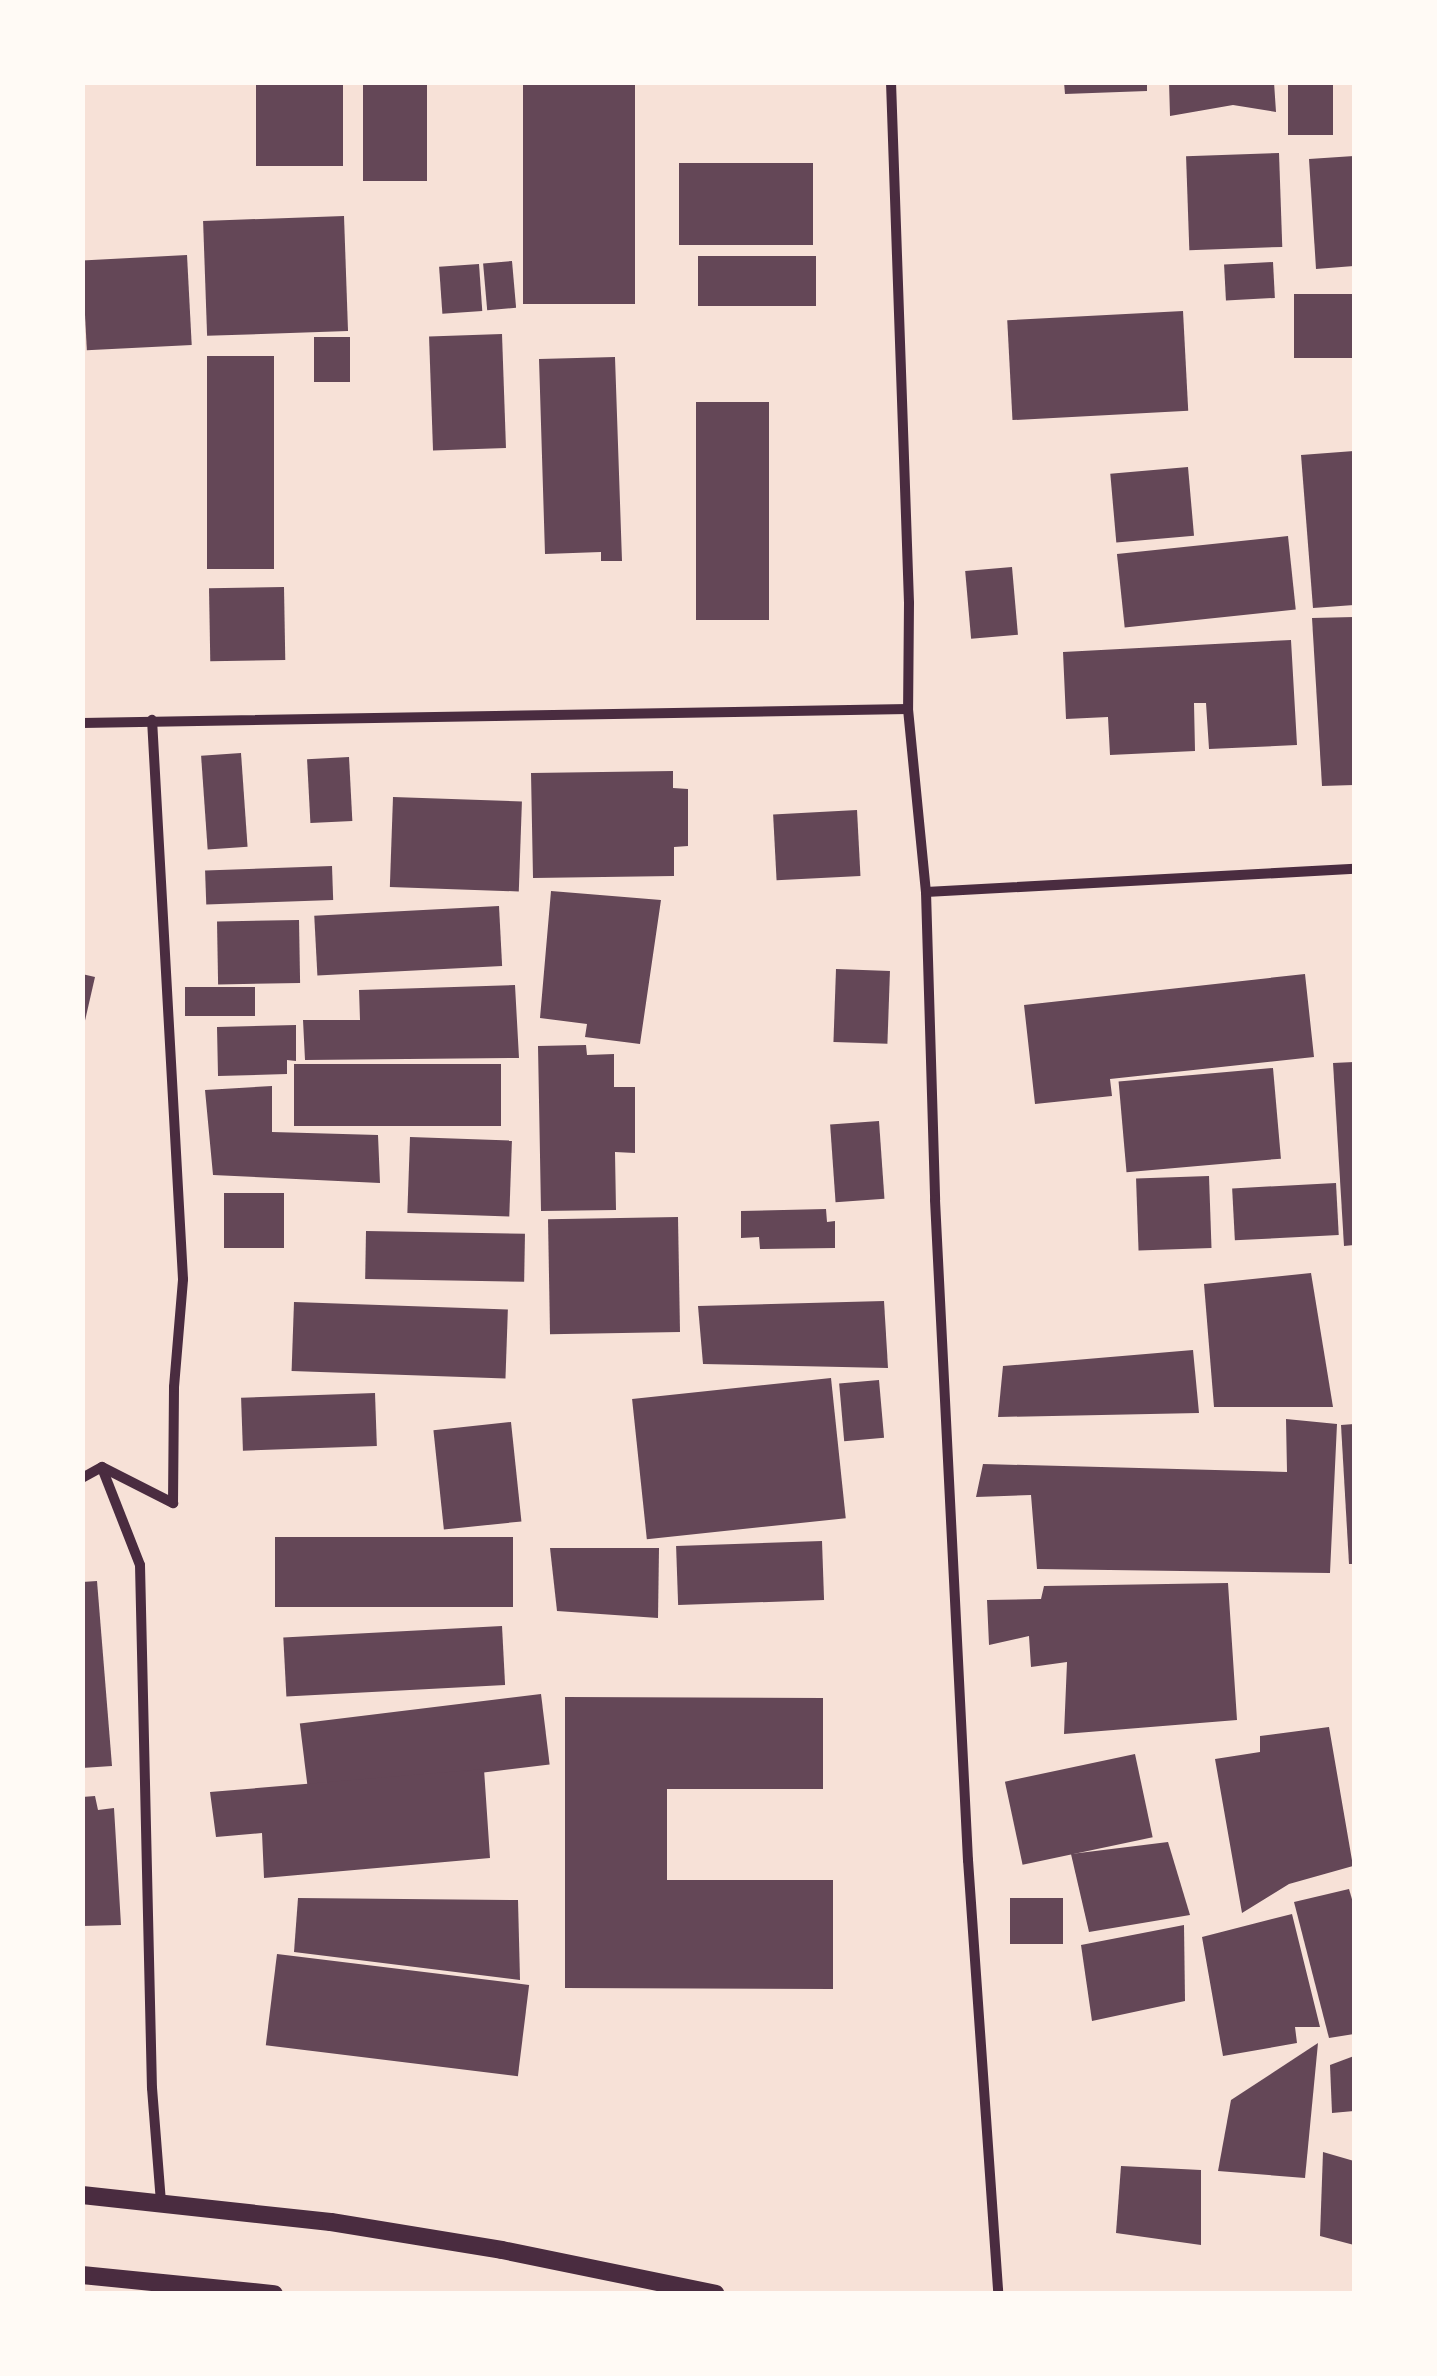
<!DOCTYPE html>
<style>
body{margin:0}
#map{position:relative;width:1437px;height:2376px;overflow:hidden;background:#f7e1d7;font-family:Ubuntu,sans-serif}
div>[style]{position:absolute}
.building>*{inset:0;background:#644757;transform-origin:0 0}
.minor>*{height:10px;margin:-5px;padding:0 5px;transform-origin:5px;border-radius:5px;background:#4a2c40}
.tertiary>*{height:18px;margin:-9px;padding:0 9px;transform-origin:9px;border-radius:9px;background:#4a2c40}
span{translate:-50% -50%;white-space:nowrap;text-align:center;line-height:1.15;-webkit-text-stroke:8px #fffaf5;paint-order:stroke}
.frame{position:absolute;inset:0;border:85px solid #fffaf5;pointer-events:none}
</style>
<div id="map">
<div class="building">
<i style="left:256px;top:82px;width:87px;height:84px"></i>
<i style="left:363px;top:82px;width:64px;height:99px"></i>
<i style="left:523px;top:82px;width:112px;height:222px"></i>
<i style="clip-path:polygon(1064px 82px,1147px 82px,1147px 91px,1065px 94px)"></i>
<i style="clip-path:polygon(1169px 82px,1274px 82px,1276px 112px,1233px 105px,1170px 116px)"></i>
<i style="left:1288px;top:82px;width:45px;height:53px"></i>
<i style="left:1279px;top:153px;width:94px;height:93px;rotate:88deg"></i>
<i style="clip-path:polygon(1354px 156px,1354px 266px,1316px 269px,1309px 159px)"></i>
<i style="left:679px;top:163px;width:134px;height:82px"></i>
<i style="left:344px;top:216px;width:115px;height:141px;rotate:88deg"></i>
<i style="left:187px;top:255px;width:90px;height:105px;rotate:87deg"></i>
<i style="left:698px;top:256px;width:118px;height:50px"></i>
<i style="left:512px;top:261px;width:47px;height:29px;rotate:85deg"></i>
<i style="left:1273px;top:262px;width:36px;height:49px;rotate:87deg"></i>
<i style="left:479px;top:264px;width:47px;height:40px;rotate:86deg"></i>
<i style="left:1354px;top:294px;width:64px;height:60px;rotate:90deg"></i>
<i style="left:1183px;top:311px;width:100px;height:176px;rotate:87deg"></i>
<i style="left:502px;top:334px;width:114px;height:73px;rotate:88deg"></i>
<i style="left:314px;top:337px;width:36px;height:45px"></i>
<i style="left:207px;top:356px;width:67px;height:213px"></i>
<i style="clip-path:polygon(615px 357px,622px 561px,601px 561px,601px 552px,545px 554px,539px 359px)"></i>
<i style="left:696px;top:402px;width:73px;height:218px"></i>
<i style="clip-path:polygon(1354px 451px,1354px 605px,1313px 608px,1301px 455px)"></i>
<i style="left:1188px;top:467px;width:69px;height:78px;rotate:85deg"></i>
<i style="left:1288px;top:536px;width:74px;height:172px;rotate:84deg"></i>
<i style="left:1012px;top:567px;width:68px;height:47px;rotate:85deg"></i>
<i style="left:284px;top:587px;width:73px;height:75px;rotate:89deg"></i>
<i style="clip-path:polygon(1354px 617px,1354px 785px,1322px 786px,1312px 618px)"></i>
<i style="clip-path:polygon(1291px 640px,1297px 745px,1209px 749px,1206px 703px,1194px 703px,1195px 751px,1110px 755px,1108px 717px,1066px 719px,1063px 652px)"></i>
<i style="left:241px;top:753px;width:94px;height:40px;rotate:86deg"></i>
<i style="left:349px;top:757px;width:64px;height:42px;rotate:87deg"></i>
<i style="clip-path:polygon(673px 771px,673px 788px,688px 789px,688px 846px,674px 847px,674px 876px,533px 878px,531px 773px)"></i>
<i style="left:393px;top:797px;width:129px;height:90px;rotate:2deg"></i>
<i style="left:857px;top:810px;width:66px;height:84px;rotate:87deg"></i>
<i style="left:332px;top:866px;width:34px;height:127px;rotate:88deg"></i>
<i style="clip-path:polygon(551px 891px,661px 900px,640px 1044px,585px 1037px,587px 1024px,540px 1018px)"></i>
<i style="left:499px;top:906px;width:60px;height:185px;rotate:87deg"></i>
<i style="left:299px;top:920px;width:63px;height:82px;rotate:89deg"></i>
<i style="left:836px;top:969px;width:54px;height:73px;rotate:2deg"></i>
<i style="clip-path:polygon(82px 974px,95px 977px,84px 1025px,82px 1024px)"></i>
<i style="clip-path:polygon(1305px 974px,1314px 1057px,1110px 1079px,1112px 1096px,1035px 1104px,1024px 1005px)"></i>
<i style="clip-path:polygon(515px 985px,519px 1058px,305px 1060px,303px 1020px,360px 1020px,359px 990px)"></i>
<i style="left:255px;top:987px;width:29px;height:70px;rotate:90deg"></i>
<i style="clip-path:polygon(296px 1025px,296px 1061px,287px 1060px,287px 1074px,218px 1076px,217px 1027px)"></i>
<i style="clip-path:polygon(586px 1045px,587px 1055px,614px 1054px,614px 1087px,635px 1087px,635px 1153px,615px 1152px,616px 1210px,541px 1211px,538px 1046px)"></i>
<i style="clip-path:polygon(1354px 1062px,1354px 1245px,1344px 1246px,1333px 1063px)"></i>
<i style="left:501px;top:1064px;width:62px;height:207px;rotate:90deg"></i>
<i style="left:1273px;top:1068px;width:91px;height:155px;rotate:85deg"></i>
<i style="clip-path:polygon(272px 1086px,272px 1132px,378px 1135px,380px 1183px,213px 1175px,205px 1090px)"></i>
<i style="left:879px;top:1121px;width:78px;height:49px;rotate:86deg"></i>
<i style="left:410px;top:1137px;width:102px;height:76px;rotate:2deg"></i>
<i style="left:1209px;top:1176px;width:72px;height:73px;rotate:88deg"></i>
<i style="left:1336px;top:1183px;width:52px;height:104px;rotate:87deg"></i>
<i style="left:224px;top:1193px;width:60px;height:55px"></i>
<i style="clip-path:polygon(826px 1209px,827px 1222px,835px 1221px,835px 1248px,760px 1249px,759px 1237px,741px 1238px,741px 1211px)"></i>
<i style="left:678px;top:1217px;width:115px;height:130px;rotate:89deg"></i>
<i style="left:366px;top:1231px;width:159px;height:48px;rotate:1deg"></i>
<i style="clip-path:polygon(1311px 1273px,1333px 1407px,1214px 1407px,1204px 1284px)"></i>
<i style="clip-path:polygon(884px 1301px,888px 1368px,703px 1364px,698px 1306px)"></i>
<i style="left:294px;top:1302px;width:214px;height:69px;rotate:2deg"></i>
<i style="clip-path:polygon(1193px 1350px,1199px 1413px,998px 1417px,1003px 1366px)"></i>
<i style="left:831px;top:1378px;width:141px;height:200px;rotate:84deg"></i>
<i style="left:879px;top:1380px;width:58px;height:40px;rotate:85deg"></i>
<i style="left:375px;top:1393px;width:53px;height:134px;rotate:88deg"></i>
<i style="clip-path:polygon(1286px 1419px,1337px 1424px,1330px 1573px,1037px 1569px,1031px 1495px,976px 1497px,983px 1464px,1287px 1472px)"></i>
<i style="left:511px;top:1422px;width:100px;height:78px;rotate:84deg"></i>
<i style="clip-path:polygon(1354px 1424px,1354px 1564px,1349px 1564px,1341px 1425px)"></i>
<i style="left:275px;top:1537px;width:238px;height:70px"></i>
<i style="left:822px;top:1541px;width:59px;height:146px;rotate:88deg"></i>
<i style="clip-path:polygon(550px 1548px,659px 1548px,658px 1618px,557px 1611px)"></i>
<i style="clip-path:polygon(97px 1581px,112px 1766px,82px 1768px,82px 1582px)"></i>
<i style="clip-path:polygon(1228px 1583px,1237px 1720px,1064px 1734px,1067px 1662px,1031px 1667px,1029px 1636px,989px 1645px,987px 1600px,1041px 1599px,1044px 1586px)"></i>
<i style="left:502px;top:1626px;width:59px;height:219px;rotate:87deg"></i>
<i style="left:541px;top:1694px;width:71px;height:243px;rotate:83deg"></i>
<i style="clip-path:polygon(565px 1697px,823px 1698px,823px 1789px,667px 1789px,667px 1880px,833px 1880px,833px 1989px,565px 1988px)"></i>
<i style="clip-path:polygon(1329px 1727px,1353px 1866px,1289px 1884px,1242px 1913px,1215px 1759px,1260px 1752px,1260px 1736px)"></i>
<i style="left:1135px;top:1754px;width:85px;height:133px;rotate:78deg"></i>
<i style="clip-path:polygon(484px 1769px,490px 1858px,264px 1878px,262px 1833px,216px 1837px,210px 1792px)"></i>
<i style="clip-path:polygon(95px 1796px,98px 1810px,114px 1808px,121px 1925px,82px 1926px,82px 1797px)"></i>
<i style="clip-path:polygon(1168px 1842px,1190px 1915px,1089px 1932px,1071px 1854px)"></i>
<i style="clip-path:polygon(1349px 1889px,1354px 1906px,1354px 2034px,1329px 2038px,1294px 1902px)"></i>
<i style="clip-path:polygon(298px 1898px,518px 1900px,520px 1980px,294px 1952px)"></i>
<i style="left:1063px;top:1898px;width:46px;height:53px;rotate:90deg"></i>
<i style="clip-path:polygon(1292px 1914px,1320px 2027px,1295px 2027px,1297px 2043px,1223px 2056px,1202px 1937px)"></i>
<i style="clip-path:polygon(1184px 1925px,1185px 2001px,1092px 2021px,1081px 1945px)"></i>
<i style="left:277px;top:1954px;width:254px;height:92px;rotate:7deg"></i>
<i style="clip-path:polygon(1318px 2043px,1305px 2178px,1218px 2171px,1231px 2100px)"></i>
<i style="clip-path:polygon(1354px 2056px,1354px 2111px,1332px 2113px,1330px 2065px)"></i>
<i style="clip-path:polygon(1323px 2152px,1354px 2161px,1354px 2245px,1320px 2236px)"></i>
<i style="clip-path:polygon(1121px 2166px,1201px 2170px,1201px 2245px,1116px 2233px)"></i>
</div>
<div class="minor">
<i style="left:891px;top:82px;width:521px;rotate:88.02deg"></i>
<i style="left:909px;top:603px;width:106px;rotate:90.5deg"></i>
<i style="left:908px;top:709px;width:184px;rotate:84.4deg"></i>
<i style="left:926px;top:892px;width:308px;rotate:88.3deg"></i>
<i style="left:935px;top:1200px;width:661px;rotate:87.14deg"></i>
<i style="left:968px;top:1860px;width:435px;rotate:86deg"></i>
<i style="left:82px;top:723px;width:826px;rotate:-0.97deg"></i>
<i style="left:926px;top:892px;width:429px;rotate:-3.1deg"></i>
<i style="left:102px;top:1468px;width:104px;rotate:68.6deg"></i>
<i style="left:140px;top:1565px;width:523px;rotate:88.69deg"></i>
<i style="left:152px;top:2088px;width:114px;rotate:85.5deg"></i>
<i style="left:82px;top:1478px;width:23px;rotate:-29deg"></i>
<i style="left:102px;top:1467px;width:80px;rotate:26.9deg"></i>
<i style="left:173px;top:1503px;width:116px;rotate:-89.5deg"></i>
<i style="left:174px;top:1387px;width:108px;rotate:-85.2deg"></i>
<i style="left:183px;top:1279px;width:560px;rotate:-93.17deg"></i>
</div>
<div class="tertiary">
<i style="left:82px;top:2195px;width:250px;rotate:6.2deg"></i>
<i style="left:331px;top:2222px;width:173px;rotate:9.3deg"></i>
<i style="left:502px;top:2250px;width:218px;rotate:11.6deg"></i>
<i style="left:82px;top:2275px;width:193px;rotate:5.7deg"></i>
</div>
<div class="frame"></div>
</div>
